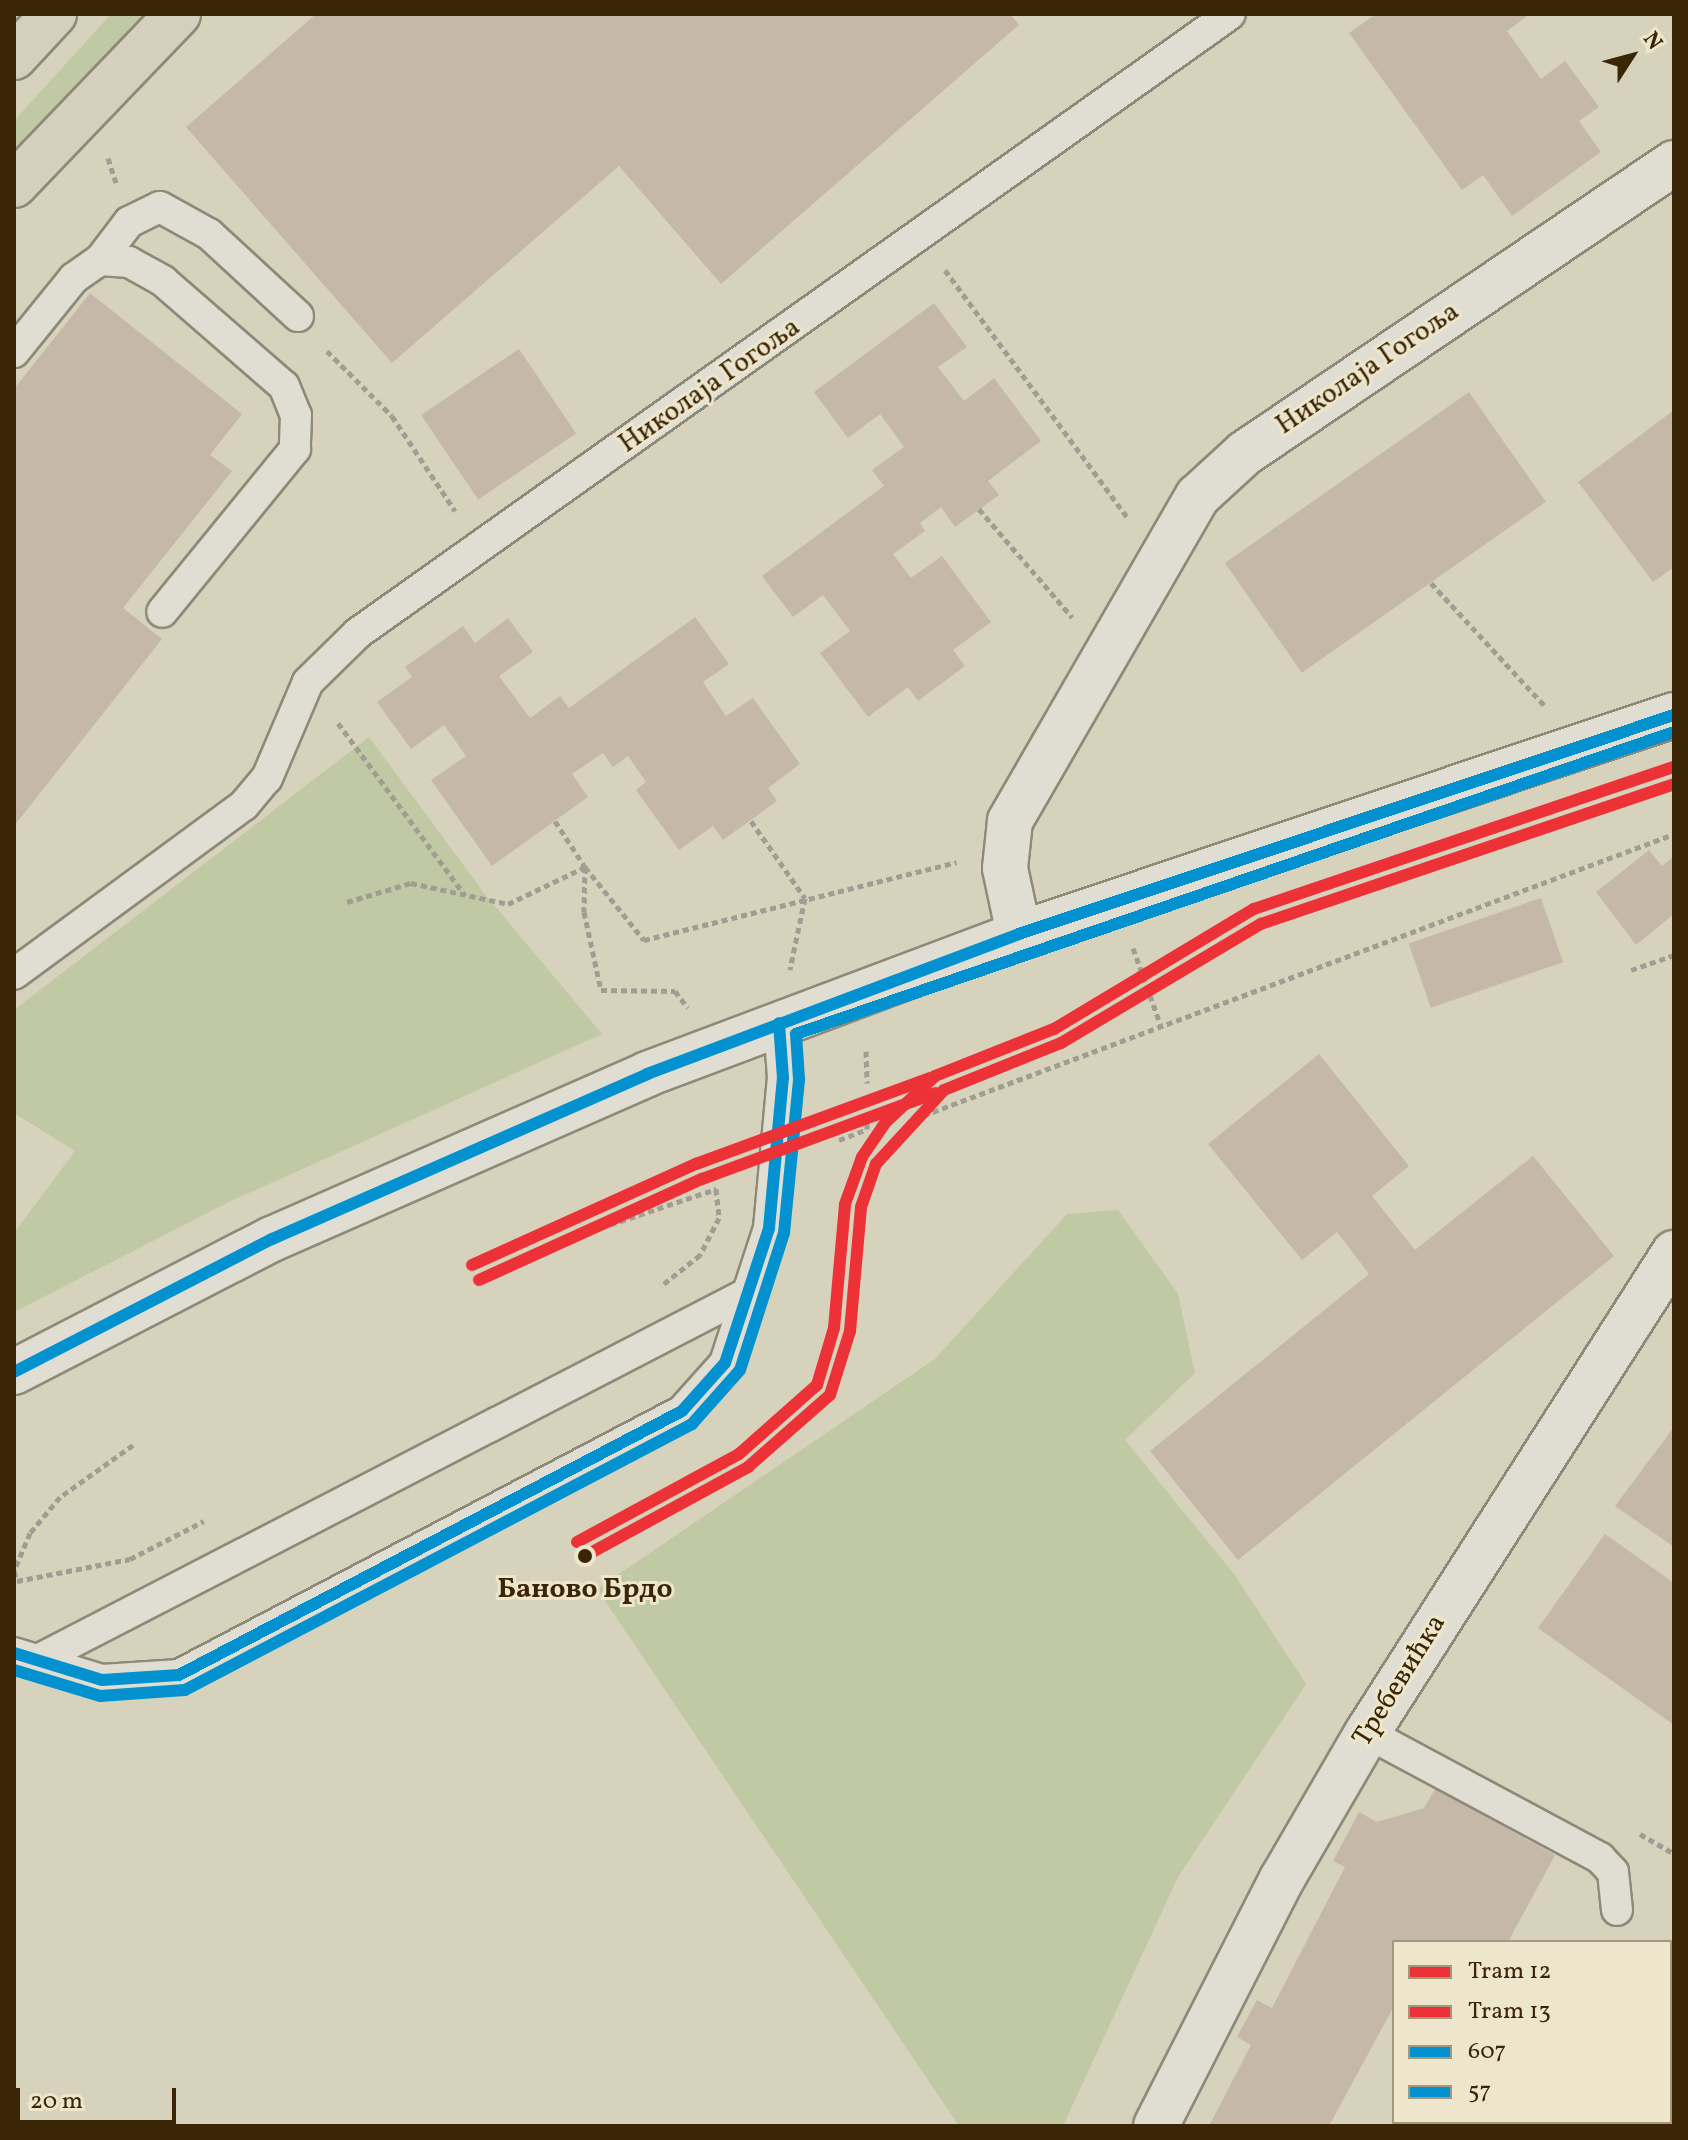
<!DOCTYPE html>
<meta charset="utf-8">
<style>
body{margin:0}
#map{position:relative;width:1688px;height:2140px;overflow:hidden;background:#d7d2bc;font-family:Vollkorn,serif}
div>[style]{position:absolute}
.green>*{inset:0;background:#c0c8a4}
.building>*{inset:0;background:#c5b8a8;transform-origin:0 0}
.path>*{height:5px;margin-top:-2.5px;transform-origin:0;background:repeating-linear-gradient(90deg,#a19d92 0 6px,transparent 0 10px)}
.roads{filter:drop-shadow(2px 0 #8e8978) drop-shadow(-2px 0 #8e8978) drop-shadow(0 2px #8e8978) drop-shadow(0 -2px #8e8978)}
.lane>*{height:30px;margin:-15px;padding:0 15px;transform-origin:15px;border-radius:15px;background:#e0ded3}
.street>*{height:44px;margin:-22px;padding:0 22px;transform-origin:22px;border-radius:22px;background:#e0ded3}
.secondary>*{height:44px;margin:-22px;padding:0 22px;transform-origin:22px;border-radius:22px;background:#e0ded3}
.primary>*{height:44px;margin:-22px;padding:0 22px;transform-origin:22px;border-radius:22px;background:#d5cfbe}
.bus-1>*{height:12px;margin:-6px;padding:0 6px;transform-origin:6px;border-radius:6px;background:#0392cf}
.bus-2>*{height:12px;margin:-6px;padding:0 6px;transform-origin:6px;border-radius:6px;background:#0392cf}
.tram-1>*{height:12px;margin:-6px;padding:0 6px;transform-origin:6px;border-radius:6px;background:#ed3237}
.tram-2>*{height:12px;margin:-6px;padding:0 6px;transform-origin:6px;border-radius:6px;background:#ed3237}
.dots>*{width:22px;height:22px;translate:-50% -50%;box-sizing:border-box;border:4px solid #ede6cc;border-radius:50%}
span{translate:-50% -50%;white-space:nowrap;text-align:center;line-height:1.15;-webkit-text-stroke:6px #ede6cc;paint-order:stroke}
.street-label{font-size:28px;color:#3a2606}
.stop-label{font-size:28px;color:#3a2606;font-weight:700}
.frame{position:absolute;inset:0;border:16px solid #3a2606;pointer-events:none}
.legend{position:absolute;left:1392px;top:1940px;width:280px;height:184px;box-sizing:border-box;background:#ede6cc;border:2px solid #a5997d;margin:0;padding:10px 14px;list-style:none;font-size:24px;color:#3a2606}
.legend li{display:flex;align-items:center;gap:16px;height:40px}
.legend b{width:40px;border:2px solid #a5997d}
.north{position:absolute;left:1592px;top:16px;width:80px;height:80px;-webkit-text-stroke:6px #ede6cc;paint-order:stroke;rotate:54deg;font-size:22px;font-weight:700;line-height:32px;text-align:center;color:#3a2606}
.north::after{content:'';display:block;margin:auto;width:28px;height:36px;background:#3a2606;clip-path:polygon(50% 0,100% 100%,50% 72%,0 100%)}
.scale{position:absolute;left:16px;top:2088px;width:160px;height:36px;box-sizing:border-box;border:4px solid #3a2606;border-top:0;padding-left:10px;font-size:24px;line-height:28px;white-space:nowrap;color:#3a2606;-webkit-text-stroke:6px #ede6cc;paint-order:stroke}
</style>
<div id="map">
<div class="green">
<i style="clip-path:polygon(111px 14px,145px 14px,14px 156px,14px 121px)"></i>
<i style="clip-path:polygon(369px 737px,484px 893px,602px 1034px,231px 1201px,14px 1312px,14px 1233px,75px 1151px,14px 1113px,14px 1010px)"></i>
<i style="clip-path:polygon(1118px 1210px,1178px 1294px,1195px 1373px,1125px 1440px,1234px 1574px,1306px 1684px,1178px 1877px,1063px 2126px,959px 2126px,597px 1589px,935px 1359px,1067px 1214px)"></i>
</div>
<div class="building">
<i style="clip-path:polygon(316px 14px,1010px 14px,1019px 25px,721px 284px,619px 166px,392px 363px,186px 127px)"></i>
<i style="clip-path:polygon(1376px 14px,1530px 14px,1507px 31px,1541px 79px,1565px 61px,1599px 107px,1579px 121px,1601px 152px,1512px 216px,1483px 175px,1462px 190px,1349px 33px)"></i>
<i style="clip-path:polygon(90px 293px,242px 414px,210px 455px,232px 471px,123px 608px,162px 639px,14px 826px,14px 389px)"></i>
<i style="clip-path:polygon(934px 303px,967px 347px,938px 367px,964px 401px,994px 378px,1041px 441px,988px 481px,999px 495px,955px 527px,941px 507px,920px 523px,925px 531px,893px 554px,911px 578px,942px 556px,991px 622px,953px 650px,965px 666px,918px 701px,908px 687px,868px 717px,820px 653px,850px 631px,823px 595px,793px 617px,762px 576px,884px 486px,872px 470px,904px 447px,880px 414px,848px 438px,814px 392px)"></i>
<i style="left:519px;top:349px;width:102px;height:118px;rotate:56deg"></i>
<i style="left:1469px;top:392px;width:134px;height:298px;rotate:55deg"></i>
<i style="clip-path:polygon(1674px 410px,1674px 567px,1653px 582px,1578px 482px)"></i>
<i style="clip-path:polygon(695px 617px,729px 664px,703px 682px,726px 716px,753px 698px,800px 764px,768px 788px,777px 801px,723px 840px,713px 826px,679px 850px,636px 790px,646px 782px,628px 756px,613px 767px,603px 753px,572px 774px,588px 797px,492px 866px,431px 780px,466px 756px,444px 725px,411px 749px,377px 702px,412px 677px,405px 667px,463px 626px,475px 643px,508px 618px,533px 652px,499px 676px,530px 718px,560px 696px,569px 708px)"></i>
<i style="clip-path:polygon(1649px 850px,1662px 866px,1674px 856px,1674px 914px,1636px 945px,1596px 892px)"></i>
<i style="left:1541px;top:898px;width:68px;height:140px;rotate:71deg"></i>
<i style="clip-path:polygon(1319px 1054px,1409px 1166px,1372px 1196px,1415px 1250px,1533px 1156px,1614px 1256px,1238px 1560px,1150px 1451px,1369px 1274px,1337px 1232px,1302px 1260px,1208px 1144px)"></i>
<i style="clip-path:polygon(1674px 1427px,1674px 1547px,1615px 1506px)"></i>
<i style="clip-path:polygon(1605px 1534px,1674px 1583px,1674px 1725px,1538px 1628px)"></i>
<i style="clip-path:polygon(1435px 1789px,1555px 1855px,1508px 1942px,1394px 1942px,1394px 2006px,1329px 2126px,1209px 2126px,1251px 2045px,1237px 2037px,1257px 2000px,1272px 2008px,1345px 1867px,1333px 1861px,1359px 1812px,1377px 1822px,1424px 1808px)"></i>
<i style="clip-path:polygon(1670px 1946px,1674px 2126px,1587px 2126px,1670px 2122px)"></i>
</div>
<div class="path">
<i style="left:108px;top:158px;width:26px;rotate:72deg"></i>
<i style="left:945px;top:270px;width:310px;rotate:53.6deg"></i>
<i style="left:327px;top:351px;width:92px;rotate:45deg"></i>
<i style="left:392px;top:416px;width:114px;rotate:56.4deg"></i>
<i style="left:979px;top:509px;width:143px;rotate:49.3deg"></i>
<i style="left:1431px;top:583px;width:169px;rotate:47.2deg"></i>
<i style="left:338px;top:723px;width:214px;rotate:53.6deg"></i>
<i style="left:555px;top:821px;width:55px;rotate:56.9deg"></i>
<i style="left:585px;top:867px;width:45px;rotate:91.3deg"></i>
<i style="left:584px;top:912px;width:80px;rotate:77.7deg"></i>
<i style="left:601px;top:990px;width:74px;rotate:0.8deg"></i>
<i style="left:675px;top:991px;width:21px;rotate:53deg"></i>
<i style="left:751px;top:821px;width:94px;rotate:55deg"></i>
<i style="left:805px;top:898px;width:73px;rotate:101.9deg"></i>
<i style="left:347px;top:902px;width:67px;rotate:-16.5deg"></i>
<i style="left:411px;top:883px;width:99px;rotate:12.2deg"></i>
<i style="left:508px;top:904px;width:85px;rotate:-25.7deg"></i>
<i style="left:585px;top:867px;width:94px;rotate:51.1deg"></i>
<i style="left:644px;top:940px;width:322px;rotate:-14deg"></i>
<i style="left:1133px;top:948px;width:83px;rotate:70.3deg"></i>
<i style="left:1631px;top:970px;width:46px;rotate:-19.2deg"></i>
<i style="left:866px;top:1051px;width:32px;rotate:88deg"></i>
<i style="left:914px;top:1119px;width:812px;rotate:-20.56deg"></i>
<i style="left:839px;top:1140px;width:30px;rotate:-21deg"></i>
<i style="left:867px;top:1129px;width:14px;rotate:-90deg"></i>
<i style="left:544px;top:1247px;width:182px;rotate:-18.6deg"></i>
<i style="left:716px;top:1189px;width:29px;rotate:84deg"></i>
<i style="left:719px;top:1218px;width:42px;rotate:117.2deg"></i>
<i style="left:700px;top:1255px;width:50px;rotate:141.5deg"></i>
<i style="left:133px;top:1445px;width:90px;rotate:144.5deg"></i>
<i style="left:60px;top:1497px;width:47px;rotate:129.8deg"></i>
<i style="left:30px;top:1533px;width:41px;rotate:112.8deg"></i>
<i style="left:14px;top:1571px;width:10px;rotate:73deg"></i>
<i style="left:17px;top:1581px;width:115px;rotate:-11deg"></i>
<i style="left:130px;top:1559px;width:83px;rotate:-27.2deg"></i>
<i style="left:1640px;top:1834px;width:39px;rotate:30deg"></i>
</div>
<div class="roads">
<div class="lane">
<i style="left:100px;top:260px;width:48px;rotate:-52.7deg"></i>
<i style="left:129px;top:222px;width:34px;rotate:-26deg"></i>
<i style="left:160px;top:207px;width:56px;rotate:28.9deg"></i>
<i style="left:209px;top:234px;width:121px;rotate:42.7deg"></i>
<i style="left:14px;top:352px;width:95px;rotate:-51deg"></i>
<i style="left:74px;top:278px;width:32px;rotate:-35deg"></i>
<i style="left:100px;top:260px;width:29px;rotate:4deg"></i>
<i style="left:129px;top:262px;width:39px;rotate:29deg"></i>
<i style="left:163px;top:281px;width:160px;rotate:41deg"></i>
<i style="left:284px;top:386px;width:31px;rotate:68deg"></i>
<i style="left:296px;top:415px;width:34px;rotate:92deg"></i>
<i style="left:295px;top:449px;width:210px;rotate:129.2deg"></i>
<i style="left:14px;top:974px;width:285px;rotate:-36.3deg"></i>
<i style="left:244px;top:805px;width:35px;rotate:-50deg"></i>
<i style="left:267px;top:778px;width:104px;rotate:-66.9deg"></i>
<i style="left:308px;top:682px;width:70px;rotate:-44.4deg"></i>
<i style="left:358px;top:633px;width:1069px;rotate:-35.37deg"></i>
<i style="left:14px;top:1653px;width:92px;rotate:17.1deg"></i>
<i style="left:102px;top:1680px;width:77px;rotate:-3.7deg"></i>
<i style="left:179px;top:1675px;width:568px;rotate:-27.69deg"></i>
<i style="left:682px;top:1411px;width:64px;rotate:-48.1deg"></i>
<i style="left:725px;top:1363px;width:142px;rotate:-71.9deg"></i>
<i style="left:769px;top:1228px;width:151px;rotate:-84.7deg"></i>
<i style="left:783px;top:1078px;width:55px;rotate:-94.2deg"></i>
<i style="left:32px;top:1663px;width:808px;rotate:-27.33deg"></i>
<i style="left:1367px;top:1733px;width:264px;rotate:28.2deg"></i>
<i style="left:1600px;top:1858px;width:19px;rotate:47deg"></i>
<i style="left:1613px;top:1872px;width:38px;rotate:84deg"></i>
</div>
<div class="street">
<i style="left:1019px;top:934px;width:67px;rotate:-102deg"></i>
<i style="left:1005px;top:868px;width:47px;rotate:-83.9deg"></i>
<i style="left:1010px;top:821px;width:375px;rotate:-60deg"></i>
<i style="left:1198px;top:496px;width:64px;rotate:-42.5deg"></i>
<i style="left:1245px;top:453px;width:518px;rotate:-34.06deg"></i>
<i style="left:1156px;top:2126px;width:277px;rotate:-63deg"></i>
<i style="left:1282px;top:1879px;width:169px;rotate:-59.8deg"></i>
<i style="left:1367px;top:1733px;width:570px;rotate:-57.4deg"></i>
</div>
<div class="secondary">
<i style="left:14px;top:1372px;width:290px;rotate:-27.3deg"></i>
<i style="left:272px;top:1239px;width:410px;rotate:-23.7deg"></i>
<i style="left:647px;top:1074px;width:397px;rotate:-20.6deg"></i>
<i style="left:1019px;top:934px;width:691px;rotate:-18.49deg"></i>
</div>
<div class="primary">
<i style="left:14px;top:57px;width:59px;rotate:-47.1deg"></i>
<i style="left:14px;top:185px;width:237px;rotate:-46.2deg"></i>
</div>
</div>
<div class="bus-1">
<i style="left:14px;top:1372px;width:290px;rotate:-27.3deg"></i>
<i style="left:272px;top:1239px;width:410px;rotate:-23.7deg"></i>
<i style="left:647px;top:1074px;width:397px;rotate:-20.6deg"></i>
<i style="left:1019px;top:934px;width:691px;rotate:-18.49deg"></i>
<i style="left:14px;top:1653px;width:92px;rotate:17.1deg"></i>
<i style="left:102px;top:1680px;width:77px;rotate:-3.7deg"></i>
<i style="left:179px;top:1675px;width:568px;rotate:-27.69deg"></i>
<i style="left:682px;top:1411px;width:64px;rotate:-48.1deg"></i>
<i style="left:725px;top:1363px;width:142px;rotate:-71.9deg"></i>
<i style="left:769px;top:1228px;width:151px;rotate:-84.7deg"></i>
<i style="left:783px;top:1078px;width:55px;rotate:-94.2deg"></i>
</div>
<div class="bus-2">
<i style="left:14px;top:1670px;width:90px;rotate:16.8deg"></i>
<i style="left:100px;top:1696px;width:85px;rotate:-4deg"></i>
<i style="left:185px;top:1690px;width:573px;rotate:-27.68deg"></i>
<i style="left:692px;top:1424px;width:72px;rotate:-48.4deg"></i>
<i style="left:740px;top:1370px;width:144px;rotate:-72.2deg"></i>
<i style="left:784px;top:1233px;width:155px;rotate:-84.4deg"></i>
<i style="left:799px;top:1079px;width:45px;rotate:-93.8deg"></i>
<i style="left:796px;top:1034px;width:928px;rotate:-18.98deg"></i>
</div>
<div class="tram-1">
<i style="left:472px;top:1265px;width:246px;rotate:-24.3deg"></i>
<i style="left:696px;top:1164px;width:249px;rotate:-20.2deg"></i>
<i style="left:577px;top:1542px;width:184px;rotate:-28.5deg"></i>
<i style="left:739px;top:1454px;width:104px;rotate:-41.5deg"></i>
<i style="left:817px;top:1385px;width:59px;rotate:-73.4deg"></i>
<i style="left:834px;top:1328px;width:124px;rotate:-84.9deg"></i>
<i style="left:845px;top:1204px;width:50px;rotate:-70.1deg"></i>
<i style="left:862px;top:1157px;width:41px;rotate:-55.9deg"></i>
<i style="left:885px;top:1123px;width:69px;rotate:-43.2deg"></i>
<i style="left:935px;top:1076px;width:128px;rotate:-21.6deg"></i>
<i style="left:1054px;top:1029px;width:233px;rotate:-31deg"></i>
<i style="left:1254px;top:909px;width:443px;rotate:-18.7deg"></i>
</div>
<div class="tram-2">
<i style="left:479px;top:1280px;width:245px;rotate:-24.4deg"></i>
<i style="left:702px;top:1179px;width:249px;rotate:-20.2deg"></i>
<i style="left:585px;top:1556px;width:186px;rotate:-28.6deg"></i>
<i style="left:748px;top:1467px;width:109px;rotate:-41.3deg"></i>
<i style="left:830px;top:1395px;width:67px;rotate:-72.6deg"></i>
<i style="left:850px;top:1331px;width:124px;rotate:-84.9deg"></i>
<i style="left:861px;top:1207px;width:46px;rotate:-70.8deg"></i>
<i style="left:876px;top:1164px;width:100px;rotate:-47.4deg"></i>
<i style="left:944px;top:1090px;width:126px;rotate:-21.9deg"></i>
<i style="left:1061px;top:1043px;width:233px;rotate:-30.8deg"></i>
<i style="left:1261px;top:924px;width:436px;rotate:-18.7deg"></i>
</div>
<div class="dots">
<i style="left:585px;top:1556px;background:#3a2606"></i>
</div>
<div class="street-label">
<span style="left:1368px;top:369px;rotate:-34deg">Николаја Гогоља</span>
<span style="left:710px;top:386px;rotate:-35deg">Николаја Гогоља</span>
<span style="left:1400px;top:1681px;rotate:-58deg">Требевићка</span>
</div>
<div class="stop-label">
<span style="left:585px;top:1590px">Баново Брдо</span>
</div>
<div class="frame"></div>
<ul class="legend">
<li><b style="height:10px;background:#ed3237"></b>Tram 12</li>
<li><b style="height:10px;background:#ed3237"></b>Tram 13</li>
<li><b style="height:10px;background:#0392cf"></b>607</li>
<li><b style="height:10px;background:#0392cf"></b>57</li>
</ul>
<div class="north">N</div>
<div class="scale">20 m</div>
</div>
